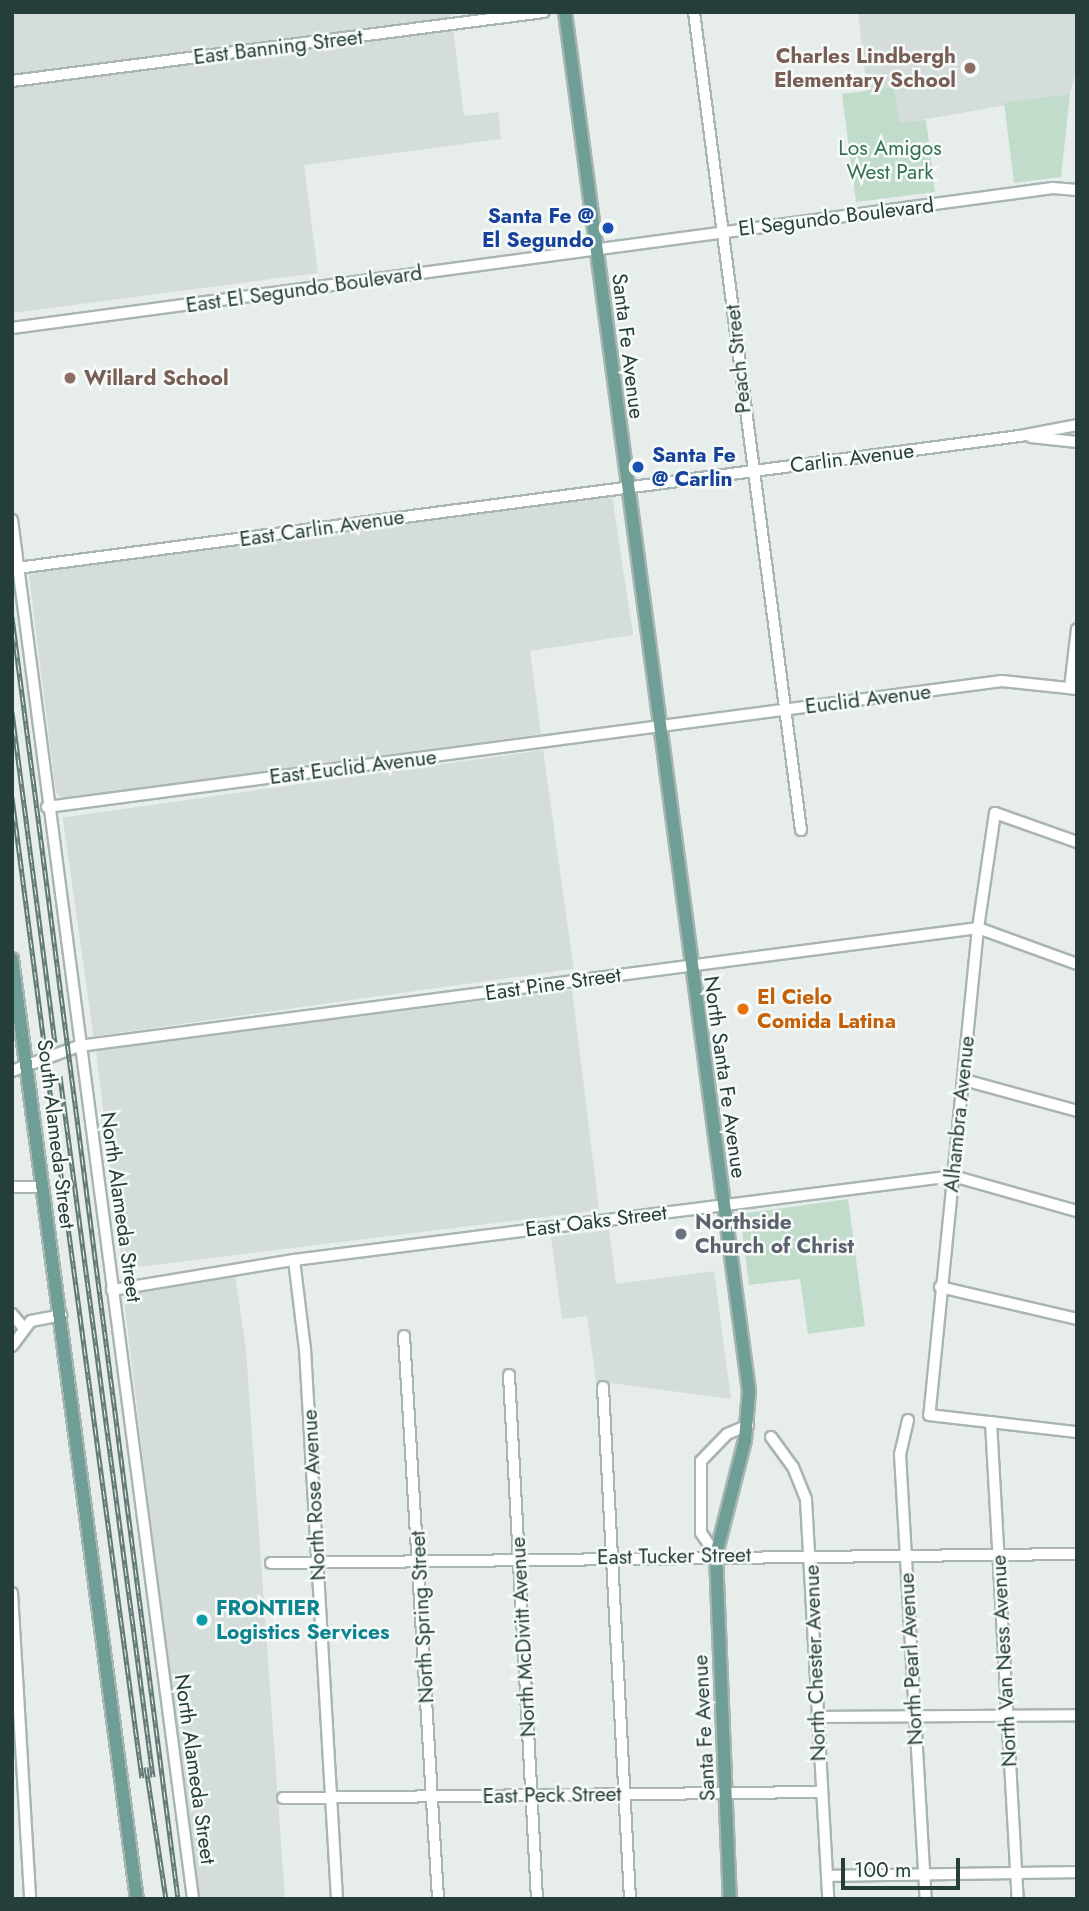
<!DOCTYPE html>
<style>
body{margin:0}
#map{position:relative;width:1089px;height:1911px;overflow:hidden;background:#e6edeb;font-family:Jost,sans-serif}
div>[style]{position:absolute}
.built>*{inset:0;background:#d4ddda;transform-origin:0 0}
.green>*{inset:0;background:#c1dccb}
.roads{filter:drop-shadow(2px 0 #a9b5b2) drop-shadow(-2px 0 #a9b5b2) drop-shadow(0 2px #a9b5b2) drop-shadow(0 -2px #a9b5b2)}
.minor>*{height:10px;margin:-5px;padding:0 5px;transform-origin:5px;border-radius:5px;background:#fff}
.major>*{height:12px;margin:-6px;padding:0 6px;transform-origin:6px;border-radius:6px;background:#6f9e97}
.rail>*{height:5px;margin-top:-2.5px;transform-origin:0;background:repeating-linear-gradient(90deg,#f6faf9 0 8px,#617975 0 16px);box-sizing:border-box;border-block:2px solid #617975}
.dots>*{width:19px;height:19px;translate:-50% -50%;box-sizing:border-box;border:4px solid #f6faf9;border-radius:50%}
span{translate:-50% -50%;white-space:nowrap;text-align:center;line-height:1.15;-webkit-text-stroke:5px #f6faf9;paint-order:stroke}
.street-label{font-size:21px;color:#263e3a}
.education-label{font-size:21px;color:#785e54;font-weight:700}
.right{translate:-100% -50%;text-align:right}
.left{translate:0 -50%;text-align:left}
.park-label{font-size:21px;color:#347152}
.transit-label{font-size:21px;color:#164399;font-weight:700}
.food-label{font-size:21px;color:#c56008;font-weight:700}
.worship-label{font-size:21px;color:#5b616d;font-weight:700}
.culture-label{font-size:21px;color:#0d838f;font-weight:700}
.frame{position:absolute;inset:0;border:14px solid #263e3a;pointer-events:none}
.scale{position:absolute;left:841px;top:1858px;width:119px;height:32px;box-sizing:border-box;border:4px solid #263e3a;border-top:0;padding-left:9px;font-size:21px;line-height:24px;white-space:nowrap;color:#263e3a;-webkit-text-stroke:5px #f6faf9;paint-order:stroke}
</style>
<div id="map">
<div class="built">
<i style="clip-path:polygon(12px 12px,465px 12px,451px 14px,464px 116px,498px 112px,501px 139px,304px 165px,318px 273px,12px 313px)"></i>
<i style="clip-path:polygon(858px 12px,1077px 12px,1077px 66px,1070px 94px,899px 124px,894px 87px,867px 91px)"></i>
<i style="clip-path:polygon(612px 495px,633px 635px,530px 651px,541px 734px,62px 799px,56px 793px,29px 576px,34px 572px)"></i>
<i style="left:543px;top:750px;width:221px;height:485px;rotate:82deg"></i>
<i style="left:572px;top:990px;width:222px;height:480px;rotate:83deg"></i>
<i style="clip-path:polygon(609px 1230px,616px 1284px,714px 1271px,731px 1399px,596px 1381px,587px 1316px,562px 1319px,551px 1237px)"></i>
<i style="clip-path:polygon(235px 1275px,246px 1350px,285px 1899px,196px 1899px,123px 1292px)"></i>
</div>
<div class="green">
<i style="clip-path:polygon(894px 87px,899px 123px,926px 120px,935px 192px,856px 202px,842px 94px)"></i>
<i style="clip-path:polygon(1070px 94px,1061px 177px,1014px 183px,1004px 103px)"></i>
<i style="clip-path:polygon(848px 1199px,865px 1326px,808px 1334px,800px 1279px,749px 1285px,740px 1214px)"></i>
</div>
<div class="roads">
<div class="minor">
<i style="left:694px;top:12px;width:825px;rotate:82.55deg"></i>
<i style="left:12px;top:81px;width:536px;rotate:-7.39deg"></i>
<i style="left:12px;top:328px;width:1050px;rotate:-7.66deg"></i>
<i style="left:1053px;top:188px;width:24px;rotate:5deg"></i>
<i style="left:1031px;top:437px;width:46px;rotate:6.2deg"></i>
<i style="left:12px;top:520px;width:1391px;rotate:82.52deg"></i>
<i style="left:17px;top:568px;width:1012px;rotate:-7.5deg"></i>
<i style="left:1020px;top:436px;width:58px;rotate:-10.9deg"></i>
<i style="left:1070px;top:688px;width:59px;rotate:-83.2deg"></i>
<i style="left:47px;top:807px;width:963px;rotate:-7.52deg"></i>
<i style="left:1002px;top:681px;width:75px;rotate:6.1deg"></i>
<i style="left:1077px;top:842px;width:87px;rotate:-160.5deg"></i>
<i style="left:995px;top:813px;width:116px;rotate:98.4deg"></i>
<i style="left:978px;top:928px;width:489px;rotate:95.7deg"></i>
<i style="left:929px;top:1415px;width:149px;rotate:6.6deg"></i>
<i style="left:12px;top:1071px;width:72px;rotate:-20.5deg"></i>
<i style="left:79px;top:1046px;width:907px;rotate:-7.48deg"></i>
<i style="left:978px;top:928px;width:105px;rotate:20deg"></i>
<i style="left:964px;top:1080px;width:117px;rotate:15.3deg"></i>
<i style="left:12px;top:1187px;width:30px"></i>
<i style="left:294px;top:1260px;width:90px;rotate:83deg"></i>
<i style="left:305px;top:1349px;width:551px;rotate:86.67deg"></i>
<i style="left:940px;top:1287px;width:141px;rotate:13.1deg"></i>
<i style="left:112px;top:1290px;width:184px;rotate:-9.4deg"></i>
<i style="left:294px;top:1260px;width:664px;rotate:-7.26deg"></i>
<i style="left:953px;top:1176px;width:129px;rotate:15.8deg"></i>
<i style="left:12px;top:1314px;width:17px;rotate:50deg"></i>
<i style="left:404px;top:1336px;width:564px;rotate:86.54deg"></i>
<i style="left:12px;top:1346px;width:31px;rotate:-53deg"></i>
<i style="left:31px;top:1321px;width:31px;rotate:-11deg"></i>
<i style="left:509px;top:1375px;width:525px;rotate:86.94deg"></i>
<i style="left:603px;top:1387px;width:513px;rotate:86.98deg"></i>
<i style="left:908px;top:1420px;width:35px;rotate:103deg"></i>
<i style="left:900px;top:1454px;width:446px;rotate:86.7deg"></i>
<i style="left:991px;top:1422px;width:478px;rotate:86.8deg"></i>
<i style="left:771px;top:1437px;width:37px;rotate:54deg"></i>
<i style="left:793px;top:1467px;width:35px;rotate:68deg"></i>
<i style="left:806px;top:1500px;width:400px;rotate:86.8deg"></i>
<i style="left:716px;top:1555px;width:27px;rotate:-124deg"></i>
<i style="left:701px;top:1533px;width:72px;rotate:-90deg"></i>
<i style="left:701px;top:1461px;width:37px;rotate:-46deg"></i>
<i style="left:727px;top:1434px;width:23px;rotate:-23deg"></i>
<i style="left:271px;top:1563px;width:806px;rotate:-0.64deg"></i>
<i style="left:12px;top:1593px;width:307px;rotate:86.6deg"></i>
<i style="left:818px;top:1717px;width:259px;rotate:-0.4deg"></i>
<i style="left:283px;top:1798px;width:537px;rotate:-0.64deg"></i>
<i style="left:827px;top:1876px;width:250px;rotate:-0.9deg"></i>
</div>
<div class="major">
<i style="left:565px;top:12px;width:1391px;rotate:82.4deg"></i>
<i style="left:749px;top:1391px;width:49px;rotate:94.7deg"></i>
<i style="left:745px;top:1440px;width:119px;rotate:104.2deg"></i>
<i style="left:716px;top:1555px;width:344px;rotate:87.7deg"></i>
<i style="left:12px;top:959px;width:948px;rotate:82.43deg"></i>
</div>
</div>
<div class="rail">
<i style="left:12px;top:617px;width:1293px;rotate:82.62deg"></i>
<i style="left:12px;top:712px;width:333px;rotate:82.6deg"></i>
<i style="left:12px;top:797px;width:248px;rotate:82.6deg"></i>
<i style="left:60px;top:1076px;width:707px;rotate:82.44deg"></i>
<i style="left:48px;top:1078px;width:706px;rotate:82.35deg"></i>
<i style="left:146px;top:1767px;width:134px;rotate:81.4deg"></i>
</div>
<div class="dots">
<i style="left:970px;top:68px;background:#8d6e63"></i>
<i style="left:608px;top:228px;background:#1a4fb4"></i>
<i style="left:70px;top:378px;background:#8d6e63"></i>
<i style="left:638px;top:467px;background:#1a4fb4"></i>
<i style="left:743px;top:1009px;background:#e8710a"></i>
<i style="left:681px;top:1234px;background:#6b7280"></i>
<i style="left:202px;top:1620px;background:#0f9aa8"></i>
</div>
<div class="street-label">
<span style="left:278px;top:47px;rotate:-7deg">East Banning Street</span>
<span style="left:836px;top:217px;rotate:-7deg">El Segundo Boulevard</span>
<span style="left:304px;top:289px;rotate:-8deg">East El Segundo Boulevard</span>
<span style="left:628px;top:346px;rotate:83deg">Santa Fe Avenue</span>
<span style="left:738px;top:359px;rotate:-96deg">Peach Street</span>
<span style="left:852px;top:458px;rotate:-7deg">Carlin Avenue</span>
<span style="left:322px;top:528px;rotate:-8deg">East Carlin Avenue</span>
<span style="left:868px;top:699px;rotate:-7deg">Euclid Avenue</span>
<span style="left:353px;top:767px;rotate:-7deg">East Euclid Avenue</span>
<span style="left:553px;top:984px;rotate:-8deg">East Pine Street</span>
<span style="left:725px;top:1077px;rotate:82deg">North Santa Fe Avenue</span>
<span style="left:959px;top:1114px;rotate:-84deg">Alhambra Avenue</span>
<span style="left:56px;top:1134px;rotate:83deg">South Alameda Street</span>
<span style="left:121px;top:1207px;rotate:82deg">North Alameda Street</span>
<span style="left:596px;top:1221px;rotate:-7deg">East Oaks Street</span>
<span style="left:314px;top:1495px;rotate:-93deg">North Rose Avenue</span>
<span style="left:674px;top:1556px;rotate:-1deg">East Tucker Street</span>
<span style="left:422px;top:1617px;rotate:-93deg">North Spring Street</span>
<span style="left:523px;top:1637px;rotate:-93deg">North McDivitt Avenue</span>
<span style="left:911px;top:1659px;rotate:-93deg">North Pearl Avenue</span>
<span style="left:1004px;top:1661px;rotate:-93deg">North Van Ness Avenue</span>
<span style="left:815px;top:1663px;rotate:-92deg">North Chester Avenue</span>
<span style="left:704px;top:1728px;rotate:-93deg">Santa Fe Avenue</span>
<span style="left:195px;top:1769px;rotate:82deg">North Alameda Street</span>
<span style="left:552px;top:1795px;rotate:-1deg">East Peck Street</span>
</div>
<div class="education-label">
<span class="right" style="left:956px;top:68px">Charles Lindbergh<br>Elementary School</span>
<span class="left" style="left:84px;top:378px">Willard School</span>
</div>
<div class="park-label">
<span style="left:890px;top:160px">Los Amigos<br>West Park</span>
</div>
<div class="transit-label">
<span class="right" style="left:594px;top:228px">Santa Fe @<br>El Segundo</span>
<span class="left" style="left:652px;top:467px">Santa Fe<br>@ Carlin</span>
</div>
<div class="food-label">
<span class="left" style="left:757px;top:1009px">El Cielo<br>Comida Latina</span>
</div>
<div class="worship-label">
<span class="left" style="left:695px;top:1234px">Northside<br>Church of Christ</span>
</div>
<div class="culture-label">
<span class="left" style="left:216px;top:1620px">FRONTIER<br>Logistics Services</span>
</div>
<div class="frame"></div>
<div class="scale">100 m</div>
</div>
